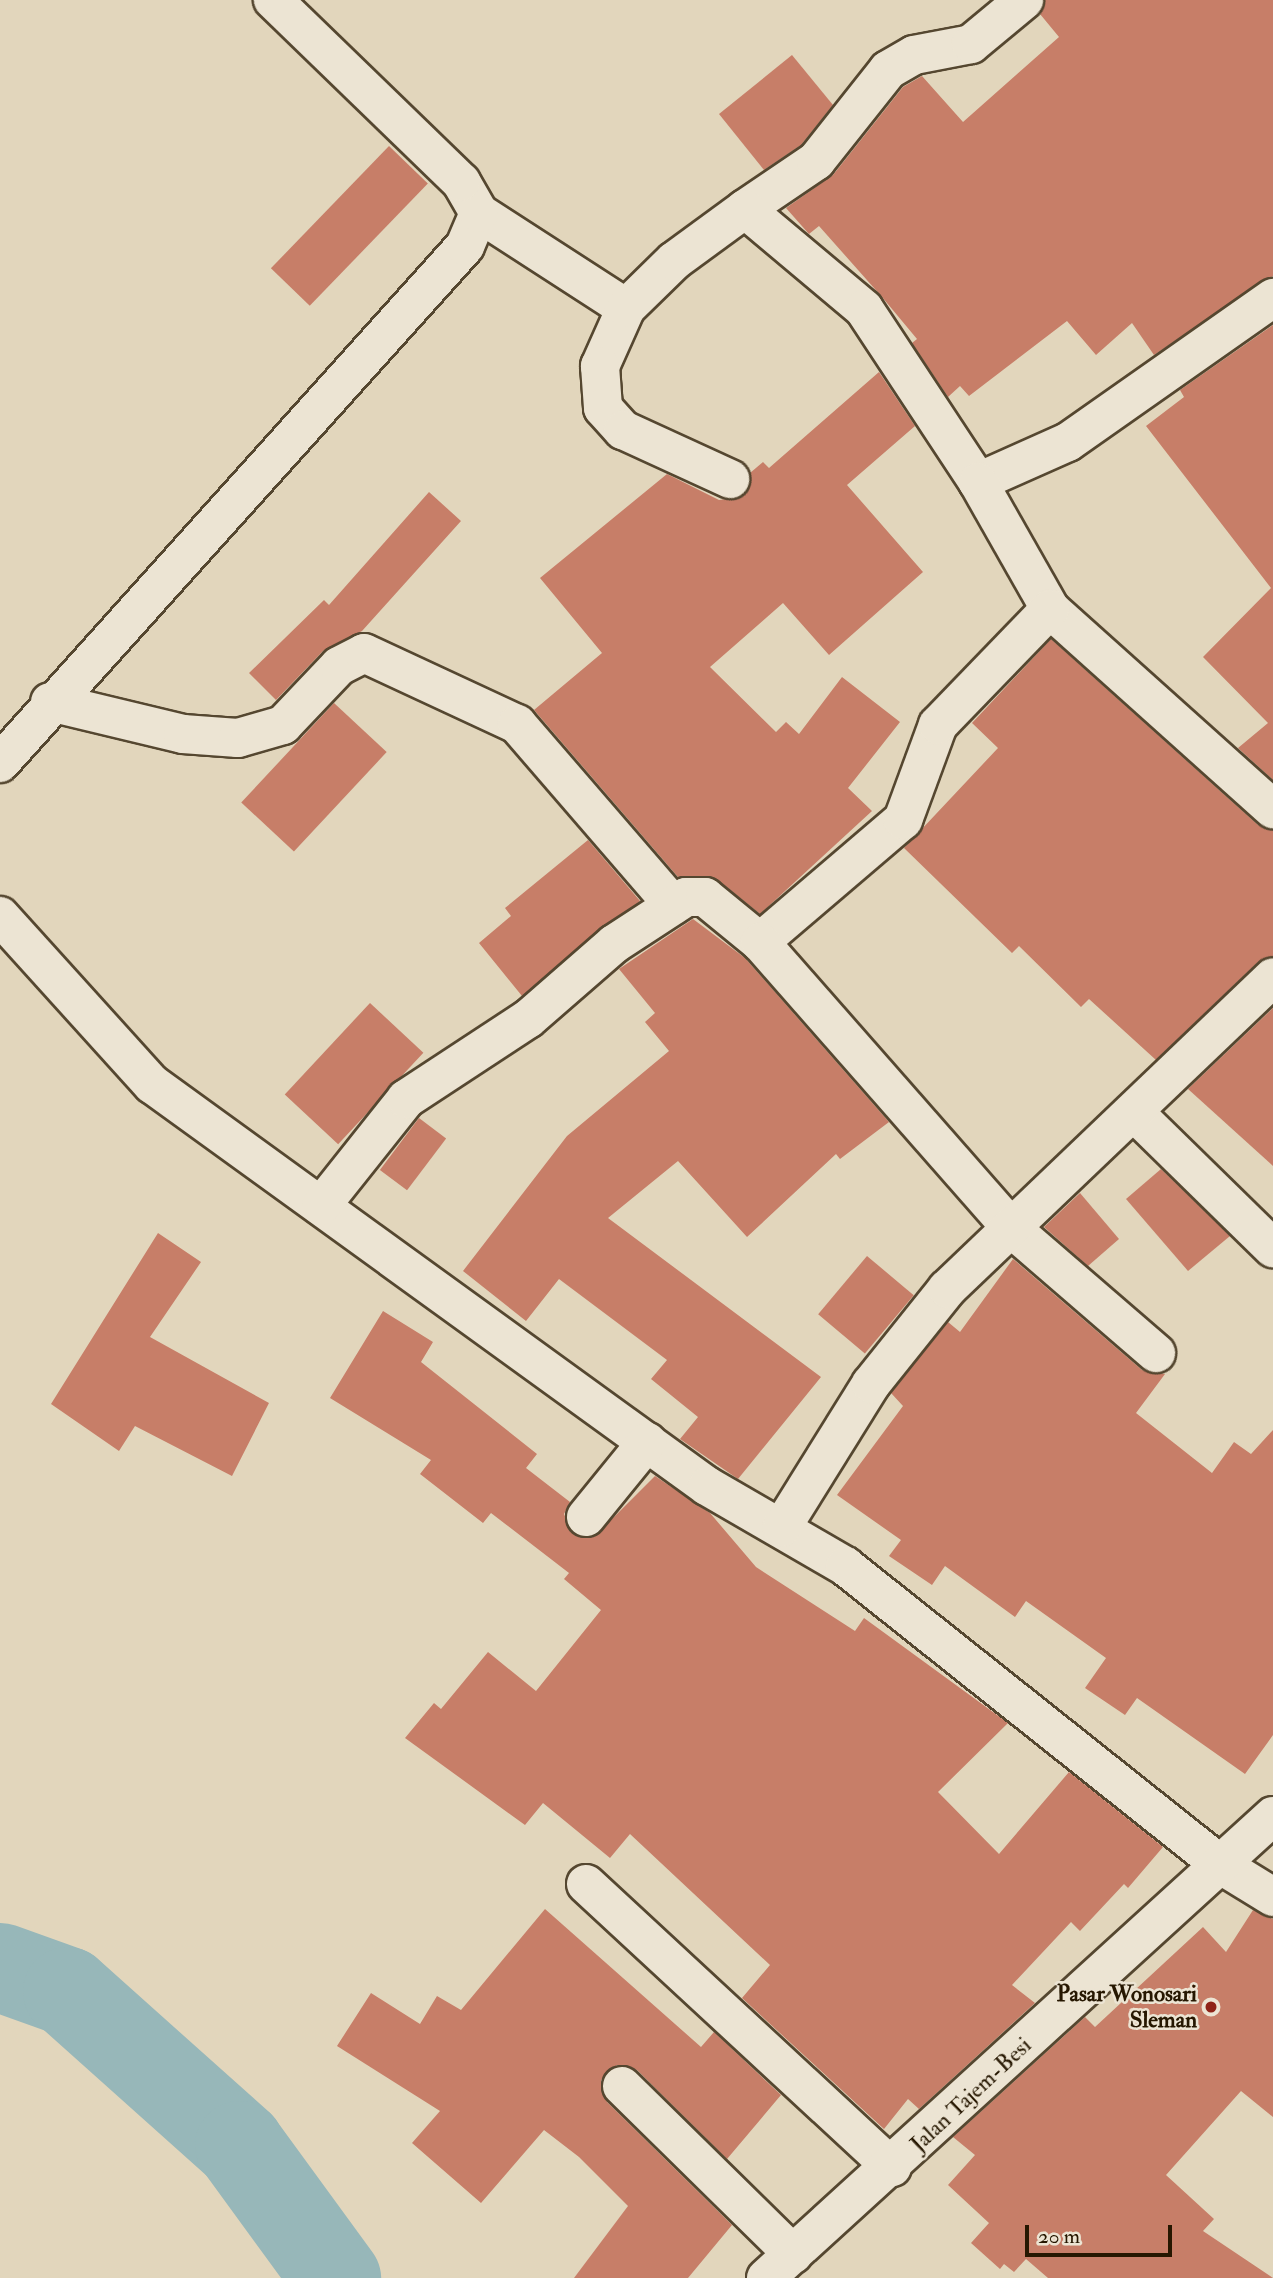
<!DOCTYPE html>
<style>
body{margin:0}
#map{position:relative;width:1273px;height:2278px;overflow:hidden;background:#e2d6bc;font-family:"IM FELL Double Pica",serif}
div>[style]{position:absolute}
.river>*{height:89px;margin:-44.5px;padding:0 44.5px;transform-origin:44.5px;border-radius:44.5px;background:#97b7b9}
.building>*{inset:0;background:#c77e68;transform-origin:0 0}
.roads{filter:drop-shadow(2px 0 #554730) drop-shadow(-2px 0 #554730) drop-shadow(0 2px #554730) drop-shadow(0 -2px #554730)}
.minor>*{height:38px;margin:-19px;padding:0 19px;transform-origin:19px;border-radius:19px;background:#ece4d3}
.dots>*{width:19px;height:19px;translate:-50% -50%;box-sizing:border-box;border:4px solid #ece4d3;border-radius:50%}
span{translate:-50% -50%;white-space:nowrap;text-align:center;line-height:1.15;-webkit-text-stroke:5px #ece4d3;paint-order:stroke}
.poi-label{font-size:23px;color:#261701;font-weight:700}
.right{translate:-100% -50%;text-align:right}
.street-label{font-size:23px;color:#261701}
.scale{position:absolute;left:1025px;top:2225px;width:147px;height:32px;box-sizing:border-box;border:4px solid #261701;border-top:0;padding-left:9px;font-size:21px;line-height:24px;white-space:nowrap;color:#261701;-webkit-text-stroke:5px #ece4d3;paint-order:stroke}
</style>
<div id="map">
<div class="river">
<i style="left:0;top:1967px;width:71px;rotate:19.7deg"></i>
<i style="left:67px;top:1991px;width:231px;rotate:41.8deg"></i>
<i style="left:239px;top:2145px;width:165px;rotate:53.9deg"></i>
</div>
<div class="building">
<i style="clip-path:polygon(1045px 0,1273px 0,1273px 276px,1154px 355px,1132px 323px,1096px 355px,1067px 321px,969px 396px,960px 386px,948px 397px,912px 343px,917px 339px,882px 297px,819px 226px,809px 234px,786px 208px,833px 175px,903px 87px,922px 76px,963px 122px,1059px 37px,1040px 14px)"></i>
<i style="clip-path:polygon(792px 55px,833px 105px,801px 145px,764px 170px,719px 114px)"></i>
<i style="left:389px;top:146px;width:54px;height:170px;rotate:44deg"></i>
<i style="clip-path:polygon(1273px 325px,1273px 780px,1238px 748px,1268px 723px,1203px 657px,1271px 588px,1146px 426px,1184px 397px,1180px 390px)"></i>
<i style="clip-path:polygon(879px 372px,915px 426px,847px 485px,923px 572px,829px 655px,783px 603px,710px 667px,776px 732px,786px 722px,799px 734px,842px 677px,900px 722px,848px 788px,872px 811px,760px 914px,718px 880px,678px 877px,534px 710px,602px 653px,540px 578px,667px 474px,719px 500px,742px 497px,750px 473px,763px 462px,769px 468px)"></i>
<i style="clip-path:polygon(429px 492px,461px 521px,362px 631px,323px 651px,276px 700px,249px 673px,324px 600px,329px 605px)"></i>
<i style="clip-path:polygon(1051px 639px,1258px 825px,1273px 830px,1273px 957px,1258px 962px,1156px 1060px,1089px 999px,1081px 1007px,1019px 946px,1012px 953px,904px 848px,998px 748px,972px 723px)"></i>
<i style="left:334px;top:703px;width:72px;height:136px;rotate:43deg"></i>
<i style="clip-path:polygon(588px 840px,640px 901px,522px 996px,479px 943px,511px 916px,505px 908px)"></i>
<i style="clip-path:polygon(693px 919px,745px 958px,889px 1122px,840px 1159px,836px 1154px,747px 1237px,678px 1161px,608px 1218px,821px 1377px,738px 1479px,680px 1439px,698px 1417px,651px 1379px,667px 1360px,559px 1279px,526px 1321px,463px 1271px,567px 1136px,669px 1051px,645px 1022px,655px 1013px,619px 969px)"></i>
<i style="left:370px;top:1003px;width:73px;height:125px;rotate:43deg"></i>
<i style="clip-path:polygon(1273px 1008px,1273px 1166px,1188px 1089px)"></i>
<i style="left:419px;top:1118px;width:34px;height:65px;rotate:37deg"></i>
<i style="clip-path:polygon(1161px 1169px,1230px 1236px,1188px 1271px,1126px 1199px)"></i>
<i style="clip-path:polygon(1080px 1193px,1119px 1239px,1088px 1266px,1044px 1227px)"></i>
<i style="clip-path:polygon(158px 1233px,201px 1262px,150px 1337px,269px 1403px,232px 1476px,135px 1426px,119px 1451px,51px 1404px)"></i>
<i style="left:867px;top:1256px;width:61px;height:76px;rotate:40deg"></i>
<i style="clip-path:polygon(1013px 1259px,1142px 1370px,1165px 1374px,1136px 1413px,1212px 1473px,1234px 1442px,1251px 1454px,1273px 1430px,1273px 1735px,1245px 1774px,1137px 1698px,1125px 1715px,1085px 1688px,1106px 1658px,1026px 1601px,1015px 1617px,945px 1566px,932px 1585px,889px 1556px,901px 1540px,837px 1495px,903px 1406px,891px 1393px,948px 1322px,960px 1332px)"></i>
<i style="clip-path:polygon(383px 1311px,433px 1342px,421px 1362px,537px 1454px,526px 1468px,570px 1502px,564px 1514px,573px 1534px,594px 1537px,655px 1476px,710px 1513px,756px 1567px,855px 1631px,864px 1618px,1008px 1723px,938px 1792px,999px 1854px,1069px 1772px,1163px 1847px,1128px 1888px,1124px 1884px,1080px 1931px,1071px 1922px,1012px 1985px,1035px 2003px,919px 2109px,908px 2099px,884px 2129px,742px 1998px,770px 1965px,630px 1834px,610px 1858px,543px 1803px,525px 1825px,405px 1738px,434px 1703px,441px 1709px,488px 1652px,536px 1691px,601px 1610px,564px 1579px,569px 1573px,491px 1513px,483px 1523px,420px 1474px,431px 1460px,330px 1398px)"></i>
<i style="clip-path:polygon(545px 1909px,701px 2047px,714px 2032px,781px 2095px,727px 2159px,637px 2070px,617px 2065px,601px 2080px,607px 2102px,732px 2225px,688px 2278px,574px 2278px,628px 2206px,579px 2157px,544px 2130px,481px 2203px,412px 2143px,440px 2111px,337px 2046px,371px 1993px,420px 2024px,437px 1996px,461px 2010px)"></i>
<i style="clip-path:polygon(1253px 1910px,1273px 1919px,1273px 2117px,1241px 2091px,1166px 2175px,1214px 2219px,1203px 2231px,1273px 2278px,1048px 2278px,1026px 2259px,1014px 2272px,1004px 2264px,1000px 2269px,971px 2243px,989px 2223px,948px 2185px,975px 2155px,953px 2137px,1085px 2017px,1095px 2027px,1203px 1927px,1226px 1952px)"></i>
</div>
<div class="roads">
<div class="minor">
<i style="left:745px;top:209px;width:86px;rotate:-34.1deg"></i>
<i style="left:816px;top:161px;width:116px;rotate:-51.6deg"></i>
<i style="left:888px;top:70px;width:30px;rotate:-30deg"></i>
<i style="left:914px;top:55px;width:58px;rotate:-10.9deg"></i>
<i style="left:971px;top:44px;width:69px;rotate:-39.7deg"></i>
<i style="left:479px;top:213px;width:175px;rotate:32.9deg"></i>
<i style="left:626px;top:308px;width:64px;rotate:114.1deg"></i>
<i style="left:600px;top:366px;width:42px;rotate:85.9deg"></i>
<i style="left:603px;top:408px;width:30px;rotate:48deg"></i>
<i style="left:623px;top:430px;width:118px;rotate:24.6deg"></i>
<i style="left:626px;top:308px;width:67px;rotate:-44.4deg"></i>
<i style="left:674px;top:261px;width:88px;rotate:-36.2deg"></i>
<i style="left:745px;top:209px;width:155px;rotate:40deg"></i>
<i style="left:864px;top:309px;width:207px;rotate:56.6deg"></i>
<i style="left:978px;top:482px;width:98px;rotate:-24deg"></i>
<i style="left:1068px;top:442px;width:251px;rotate:-35.1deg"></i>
<i style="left:978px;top:482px;width:146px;rotate:60.4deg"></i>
<i style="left:1050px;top:609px;width:300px;rotate:41.9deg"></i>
<i style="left:50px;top:702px;width:137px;rotate:13.5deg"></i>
<i style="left:183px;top:734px;width:55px;rotate:4.2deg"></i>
<i style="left:238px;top:738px;width:47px;rotate:-16.1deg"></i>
<i style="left:283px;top:725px;width:81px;rotate:-46.5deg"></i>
<i style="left:339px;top:666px;width:28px;rotate:-27deg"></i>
<i style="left:364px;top:653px;width:169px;rotate:24.9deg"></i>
<i style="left:517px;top:724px;width:239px;rotate:49.2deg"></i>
<i style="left:0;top:763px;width:695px;rotate:-48.03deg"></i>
<i style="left:465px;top:246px;width:36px;rotate:-67deg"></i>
<i style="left:479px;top:213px;width:36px;rotate:-120deg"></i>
<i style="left:461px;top:182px;width:262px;rotate:-135.9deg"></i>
<i style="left:0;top:916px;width:227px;rotate:47.9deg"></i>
<i style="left:152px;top:1084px;width:685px;rotate:35.92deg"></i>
<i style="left:707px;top:1486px;width:160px;rotate:30.1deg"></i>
<i style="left:845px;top:1566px;width:480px;rotate:38.5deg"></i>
<i style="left:1221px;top:1865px;width:61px;rotate:31.6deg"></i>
<i style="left:760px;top:942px;width:188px;rotate:-40.5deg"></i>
<i style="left:903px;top:820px;width:101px;rotate:-69.8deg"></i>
<i style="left:938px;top:725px;width:161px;rotate:-46deg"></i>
<i style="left:1136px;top:1114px;width:192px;rotate:44.4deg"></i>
<i style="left:321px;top:1206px;width:137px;rotate:-51.5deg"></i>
<i style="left:406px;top:1099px;width:146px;rotate:-33.3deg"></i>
<i style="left:528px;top:1019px;width:114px;rotate:-41.1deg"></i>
<i style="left:614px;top:944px;width:86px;rotate:-33.1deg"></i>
<i style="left:686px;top:897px;width:19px"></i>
<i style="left:705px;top:897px;width:71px;rotate:39.3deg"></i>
<i style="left:760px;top:942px;width:379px;rotate:48.7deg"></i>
<i style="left:1010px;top:1227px;width:193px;rotate:40.8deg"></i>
<i style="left:586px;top:1517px;width:97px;rotate:-50.9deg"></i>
<i style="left:782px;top:1527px;width:168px;rotate:-58.1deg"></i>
<i style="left:871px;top:1384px;width:122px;rotate:-51.3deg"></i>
<i style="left:947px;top:1289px;width:451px;rotate:-43.7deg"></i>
<i style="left:586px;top:1884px;width:417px;rotate:42.8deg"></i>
<i style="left:622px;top:2086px;width:240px;rotate:44.5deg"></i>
<i style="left:766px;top:2278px;width:686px;rotate:-42.34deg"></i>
</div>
</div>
<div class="dots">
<i style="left:1211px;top:2007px;background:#8f2418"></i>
</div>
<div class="poi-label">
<span class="right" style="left:1197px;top:2007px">Pasar Wonosari<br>Sleman</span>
</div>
<div class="street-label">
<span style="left:971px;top:2095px;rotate:-43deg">Jalan Tajem-Besi</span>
</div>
<div class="scale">20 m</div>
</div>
